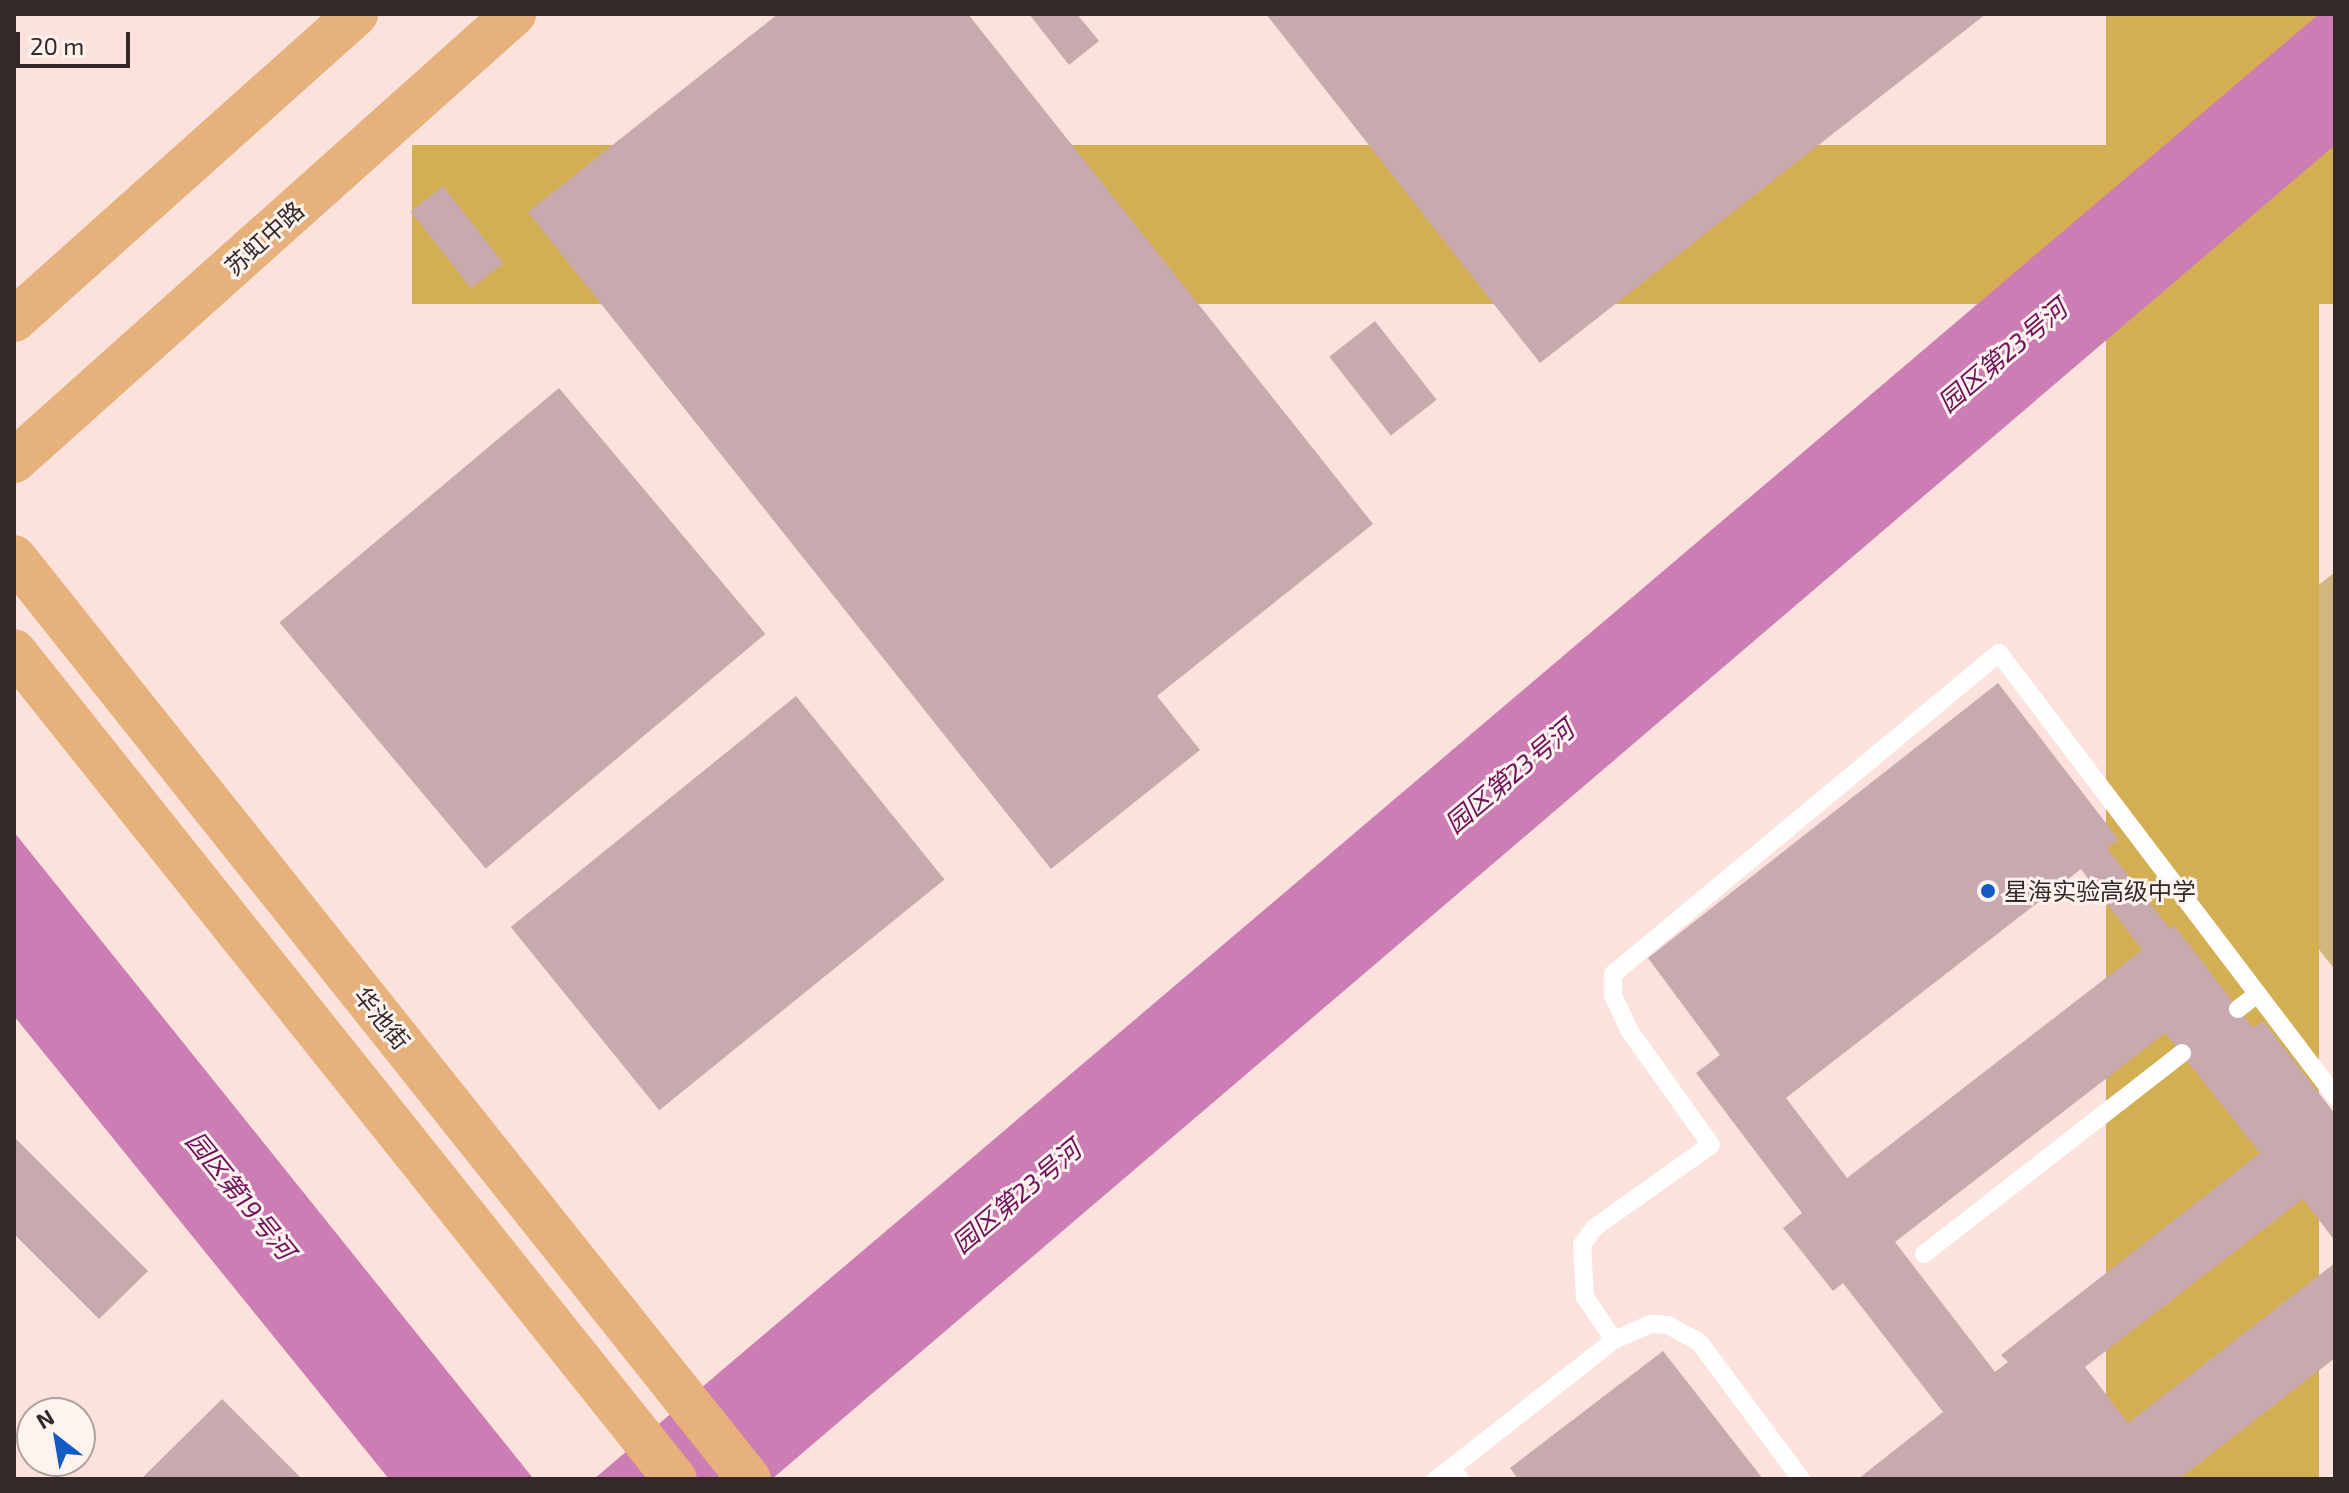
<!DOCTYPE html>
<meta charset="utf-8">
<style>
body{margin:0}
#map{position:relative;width:2349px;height:1493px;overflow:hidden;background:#fbe2dc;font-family:"Exo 2","Noto Sans SC",sans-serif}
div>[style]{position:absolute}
.green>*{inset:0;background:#cfb77f}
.forest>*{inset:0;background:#d4ae52;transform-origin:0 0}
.water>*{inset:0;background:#cc7db3}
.building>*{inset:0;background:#c7a9ae;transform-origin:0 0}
.lane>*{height:18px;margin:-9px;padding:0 9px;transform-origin:9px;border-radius:9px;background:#fff}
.primary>*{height:44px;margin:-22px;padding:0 22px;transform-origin:22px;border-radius:22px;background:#e6b17a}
.dots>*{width:22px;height:22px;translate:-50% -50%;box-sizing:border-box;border:4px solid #fff3f0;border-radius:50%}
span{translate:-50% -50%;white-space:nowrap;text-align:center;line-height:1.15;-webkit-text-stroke:6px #fff3f0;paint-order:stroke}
.street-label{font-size:24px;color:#352927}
.poi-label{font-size:24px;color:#352927}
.left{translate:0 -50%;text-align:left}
.water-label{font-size:26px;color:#70115a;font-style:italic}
.frame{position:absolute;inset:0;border:16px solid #352927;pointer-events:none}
.north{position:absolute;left:16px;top:1397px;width:80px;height:80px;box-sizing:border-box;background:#fff3f0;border:2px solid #aea2a0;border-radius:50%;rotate:329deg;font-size:22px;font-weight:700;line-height:32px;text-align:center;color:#352927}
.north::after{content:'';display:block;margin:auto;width:28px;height:36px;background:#115bc6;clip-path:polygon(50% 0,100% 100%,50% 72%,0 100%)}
.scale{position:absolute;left:16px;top:32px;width:114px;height:36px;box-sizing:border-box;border:4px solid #352927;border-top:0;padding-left:10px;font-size:24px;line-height:28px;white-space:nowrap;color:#352927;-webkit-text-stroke:6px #fff3f0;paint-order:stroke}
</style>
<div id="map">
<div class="green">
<i style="clip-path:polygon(2335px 572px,2335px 970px,2173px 761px,2150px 717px)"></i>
</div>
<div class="forest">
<i style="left:2106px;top:14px;width:213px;height:1880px"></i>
<i style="left:2335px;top:145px;width:159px;height:1923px;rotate:90deg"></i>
</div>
<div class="water">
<i style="clip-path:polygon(2319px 14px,2335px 14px,2335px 145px,772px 1479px,594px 1479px)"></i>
<i style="clip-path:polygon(14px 832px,532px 1477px,534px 1479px,389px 1479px,14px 1016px)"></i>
</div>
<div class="building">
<i style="clip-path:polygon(778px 14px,968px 14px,1373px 524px,1157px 696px,1200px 750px,1051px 869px,528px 212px)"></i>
<i style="clip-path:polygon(1029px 14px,1077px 14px,1099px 41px,1069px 65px)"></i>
<i style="clip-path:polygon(1266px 14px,1986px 14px,1540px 363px)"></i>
<i style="left:443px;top:186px;width:98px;height:41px;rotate:52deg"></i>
<i style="left:1375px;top:321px;width:100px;height:58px;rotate:52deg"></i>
<i style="left:559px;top:388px;width:321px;height:365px;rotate:50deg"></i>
<i style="clip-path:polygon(evenodd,1998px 683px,2119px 840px,2107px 848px,2170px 929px,2174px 925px,2253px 1028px,2263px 1021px,2335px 1114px,2335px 1241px,2303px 1199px,2085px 1367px,2128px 1423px,2335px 1263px,2335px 1358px,2179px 1479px,1858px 1479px,1943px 1412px,1843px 1283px,1833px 1291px,1783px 1228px,1802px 1213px,1696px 1073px,1720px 1055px,1648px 958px,1998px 683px,2081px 869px,2142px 950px,1847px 1178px,1786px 1098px,2081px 869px,1998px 683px,2165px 1033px,2260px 1153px,2001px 1355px,2008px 1362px,1995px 1372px,1895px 1242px,2165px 1033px)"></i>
<i style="left:796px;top:696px;width:236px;height:367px;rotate:51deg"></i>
<i style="clip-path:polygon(16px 1139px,148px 1271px,99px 1319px,14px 1234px)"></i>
<i style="clip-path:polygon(1663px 1351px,1763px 1479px,1518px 1479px,1510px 1468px)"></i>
<i style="clip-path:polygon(222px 1399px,302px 1479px,141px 1479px)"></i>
</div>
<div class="lane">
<i style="left:2238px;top:1009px;width:24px;rotate:-38deg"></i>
<i style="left:1924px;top:1254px;width:327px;rotate:-37.9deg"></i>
<i style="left:1614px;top:1340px;width:52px;rotate:-124deg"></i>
<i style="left:1585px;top:1297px;width:52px;rotate:-93.3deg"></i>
<i style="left:1582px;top:1245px;width:21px;rotate:-55deg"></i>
<i style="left:1594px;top:1228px;width:143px;rotate:-35.4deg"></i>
<i style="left:1711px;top:1145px;width:141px;rotate:-125.5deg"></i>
<i style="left:1629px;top:1030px;width:38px;rotate:-115deg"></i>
<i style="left:1613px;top:995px;width:21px;rotate:-90deg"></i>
<i style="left:1613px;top:974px;width:502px;rotate:-39.75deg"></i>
<i style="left:1999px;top:653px;width:556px;rotate:52.82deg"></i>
<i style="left:1451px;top:1468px;width:207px;rotate:-38.1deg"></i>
<i style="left:1614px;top:1340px;width:40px;rotate:-23.4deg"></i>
<i style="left:1651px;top:1324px;width:17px;rotate:3deg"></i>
<i style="left:1668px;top:1325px;width:35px;rotate:29deg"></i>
<i style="left:1699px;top:1342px;width:171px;rotate:53.3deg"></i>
<i style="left:1436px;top:1479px;width:19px;rotate:-36deg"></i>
<i style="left:1451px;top:1468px;width:14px;rotate:51deg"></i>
</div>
<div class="primary">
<i style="left:14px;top:320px;width:459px;rotate:-41.8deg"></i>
<i style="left:14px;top:461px;width:671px;rotate:-41.8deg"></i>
<i style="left:14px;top:557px;width:1179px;rotate:51.44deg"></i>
<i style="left:14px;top:651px;width:1059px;rotate:51.4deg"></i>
</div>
<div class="dots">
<i style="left:1988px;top:891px;background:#115bc6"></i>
</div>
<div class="street-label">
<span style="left:264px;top:238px;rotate:-42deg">苏虹中路</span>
<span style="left:382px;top:1018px;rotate:51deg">华池街</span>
</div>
<div class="poi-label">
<span class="left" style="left:2004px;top:891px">星海实验高级中学</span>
</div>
<div class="water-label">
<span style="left:2002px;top:355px;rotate:-40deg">园区第23号河</span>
<span style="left:1509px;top:776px;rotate:-40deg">园区第23号河</span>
<span style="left:241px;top:1195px;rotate:51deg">园区第19号河</span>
<span style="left:1016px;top:1196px;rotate:-40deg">园区第23号河</span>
</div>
<div class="frame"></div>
<div class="north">N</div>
<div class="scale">20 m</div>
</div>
